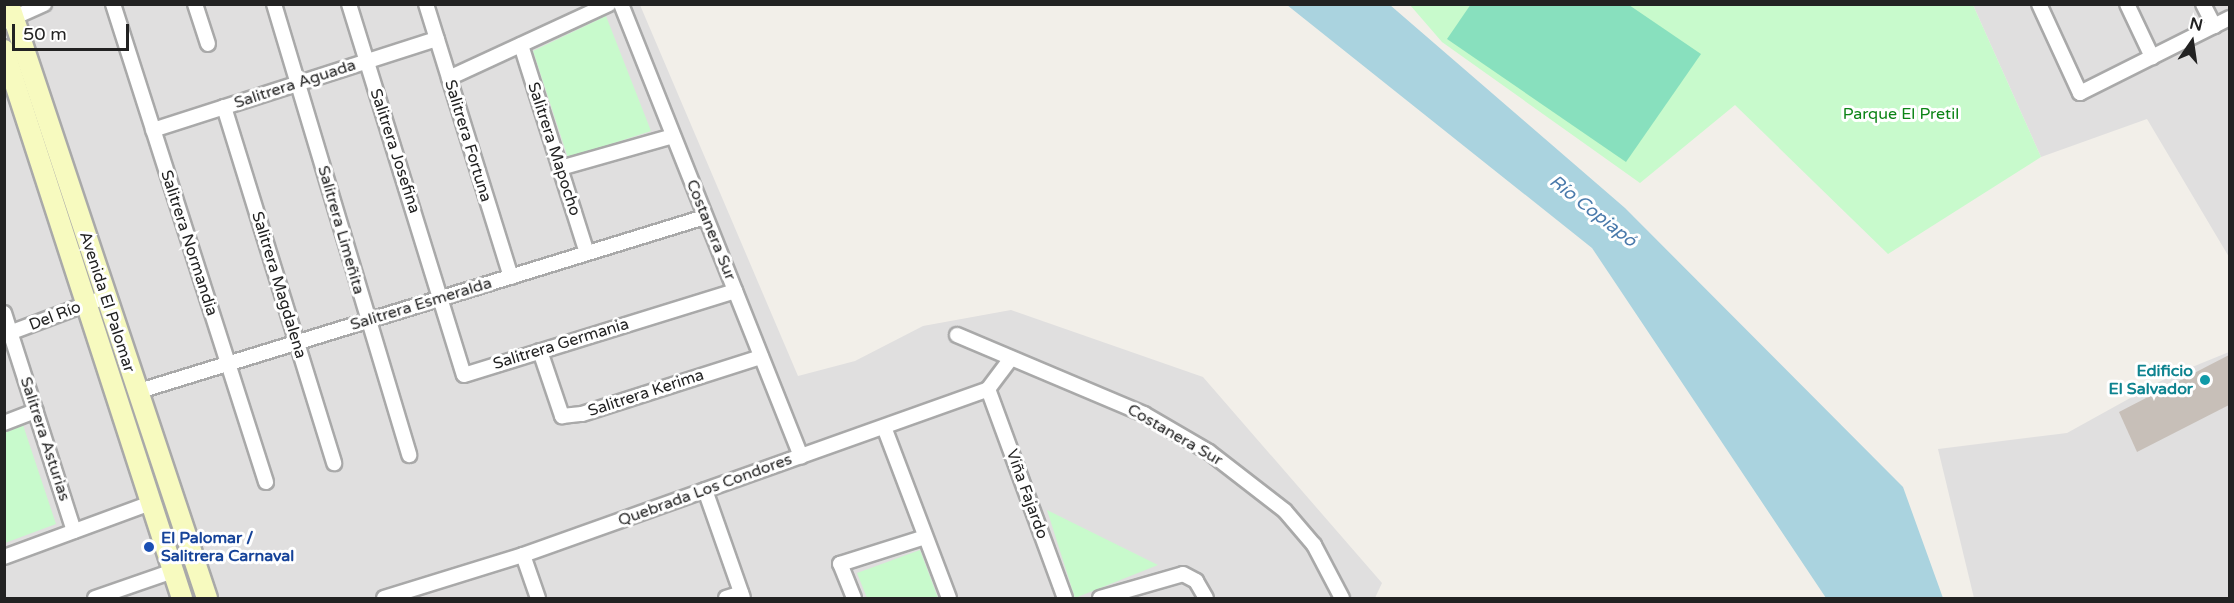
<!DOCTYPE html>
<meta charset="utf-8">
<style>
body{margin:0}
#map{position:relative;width:2234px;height:603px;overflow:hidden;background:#f2efe9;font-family:"Varela Round",sans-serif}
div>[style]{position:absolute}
.residential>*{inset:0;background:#e0dfdf}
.park>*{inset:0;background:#c8facc}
.pitch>*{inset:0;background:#88e0be}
.water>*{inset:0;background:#aad3df}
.building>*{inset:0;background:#c7bfb8}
.roads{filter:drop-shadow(2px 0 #a9a9a9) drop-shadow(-2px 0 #a9a9a9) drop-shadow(0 2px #a9a9a9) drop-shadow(0 -2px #a9a9a9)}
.street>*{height:14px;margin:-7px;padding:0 7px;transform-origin:7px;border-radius:7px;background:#fff}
.secondary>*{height:20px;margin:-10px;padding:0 10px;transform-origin:10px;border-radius:10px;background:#f7fabf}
.dots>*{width:16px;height:16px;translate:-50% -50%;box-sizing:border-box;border:3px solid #fff;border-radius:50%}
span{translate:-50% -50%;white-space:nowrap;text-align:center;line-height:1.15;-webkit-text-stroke:6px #fff;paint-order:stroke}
.street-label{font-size:16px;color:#222}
.park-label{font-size:16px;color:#0c8416}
.culture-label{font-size:16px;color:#0d838f;font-weight:700}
.right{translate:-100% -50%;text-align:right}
.transit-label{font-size:16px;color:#164399;font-weight:700}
.left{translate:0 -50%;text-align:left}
.water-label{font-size:18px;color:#4a7aab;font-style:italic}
.frame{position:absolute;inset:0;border:6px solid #222;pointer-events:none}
.north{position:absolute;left:2162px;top:12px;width:60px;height:60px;-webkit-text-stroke:4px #fff;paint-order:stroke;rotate:13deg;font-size:16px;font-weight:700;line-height:24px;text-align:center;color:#222}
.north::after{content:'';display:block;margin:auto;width:21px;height:27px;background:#222;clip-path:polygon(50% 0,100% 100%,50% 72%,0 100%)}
.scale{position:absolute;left:12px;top:24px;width:117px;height:27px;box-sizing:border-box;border:3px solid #222;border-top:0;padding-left:8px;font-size:18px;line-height:21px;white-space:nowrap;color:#222;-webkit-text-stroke:4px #fff;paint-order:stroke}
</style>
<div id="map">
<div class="residential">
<i style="clip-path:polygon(4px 5px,640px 5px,798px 376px,855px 361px,923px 326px,1011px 310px,1203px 377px,1382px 583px,1375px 598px,5px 598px)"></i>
<i style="clip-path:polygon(1973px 5px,2229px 5px,2229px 257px,2147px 119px,2041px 157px)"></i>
<i style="clip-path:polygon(2229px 352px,2229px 598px,1974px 598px,1938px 449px,2067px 433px,2170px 376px)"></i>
</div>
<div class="park">
<i style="clip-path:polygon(1410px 5px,1973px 5px,2041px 157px,1888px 254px,1735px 105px,1640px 183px,1442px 42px)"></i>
<i style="clip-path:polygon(606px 16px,651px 131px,568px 158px,533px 51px)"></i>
<i style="clip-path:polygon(23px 425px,56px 524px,5px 543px,5px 433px)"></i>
<i style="clip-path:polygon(1047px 510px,1158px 565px,1075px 598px)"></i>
<i style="clip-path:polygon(920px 550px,938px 598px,867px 598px,857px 573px)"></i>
</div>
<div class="pitch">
<i style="clip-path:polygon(1471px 4px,1629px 5px,1701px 54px,1626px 162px,1447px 39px)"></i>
</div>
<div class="water">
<i style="clip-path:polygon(1287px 5px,1390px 5px,1625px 208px,1903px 487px,1943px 598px,1826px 598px,1592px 248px)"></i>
</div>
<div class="building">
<i style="clip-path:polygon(2229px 355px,2229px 405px,2137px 452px,2119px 412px)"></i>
</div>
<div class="roads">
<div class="street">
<i style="left:113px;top:4px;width:502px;rotate:72.25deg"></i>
<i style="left:195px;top:4px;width:42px;rotate:72deg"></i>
<i style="left:274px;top:4px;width:471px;rotate:73.3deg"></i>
<i style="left:349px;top:4px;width:388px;rotate:72.8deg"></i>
<i style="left:464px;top:375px;width:284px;rotate:-17.2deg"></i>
<i style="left:426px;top:4px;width:286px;rotate:72.7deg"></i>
<i style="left:621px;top:4px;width:487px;rotate:68.3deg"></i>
<i style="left:2039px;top:4px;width:98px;rotate:65.3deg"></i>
<i style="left:2080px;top:93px;width:168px;rotate:-26.6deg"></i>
<i style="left:2127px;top:4px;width:59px;rotate:64.7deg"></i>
<i style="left:2203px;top:4px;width:25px;rotate:63deg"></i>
<i style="left:4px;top:22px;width:44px;rotate:-24.2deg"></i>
<i style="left:521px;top:45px;width:218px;rotate:72.4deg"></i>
<i style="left:449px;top:78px;width:176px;rotate:-24.8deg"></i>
<i style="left:224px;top:107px;width:373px;rotate:72.8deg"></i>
<i style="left:153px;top:130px;width:298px;rotate:-17.8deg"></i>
<i style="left:560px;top:168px;width:117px;rotate:-15.8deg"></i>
<i style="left:4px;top:313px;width:229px;rotate:72.2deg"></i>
<i style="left:4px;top:335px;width:108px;rotate:-20.6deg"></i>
<i style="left:957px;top:335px;width:203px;rotate:22.9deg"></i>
<i style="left:1144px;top:414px;width:75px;rotate:30.3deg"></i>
<i style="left:1209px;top:452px;width:96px;rotate:37.8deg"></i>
<i style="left:1285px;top:511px;width:45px;rotate:49.5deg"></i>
<i style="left:1314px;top:545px;width:60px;rotate:62.2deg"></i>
<i style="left:540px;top:351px;width:69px;rotate:71.3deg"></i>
<i style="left:562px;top:416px;width:20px;rotate:-6deg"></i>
<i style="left:582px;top:414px;width:188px;rotate:-17.7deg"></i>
<i style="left:988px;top:389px;width:223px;rotate:69.8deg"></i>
<i style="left:136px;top:392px;width:595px;rotate:-17.1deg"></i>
<i style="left:4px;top:423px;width:34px;rotate:-21deg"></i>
<i style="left:884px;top:427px;width:183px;rotate:69.2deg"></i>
<i style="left:705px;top:490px;width:114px;rotate:70.6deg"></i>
<i style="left:523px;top:555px;width:46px;rotate:70.8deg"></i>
<i style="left:4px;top:557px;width:157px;rotate:-20.2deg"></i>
<i style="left:95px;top:598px;width:83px;rotate:-19.1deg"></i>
<i style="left:384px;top:598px;width:145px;rotate:-17.2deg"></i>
<i style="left:523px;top:555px;width:494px;rotate:-19.6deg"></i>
<i style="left:988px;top:389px;width:38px;rotate:-53deg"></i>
<i style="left:726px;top:598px;width:16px;rotate:-18deg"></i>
<i style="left:854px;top:598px;width:37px;rotate:-112deg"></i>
<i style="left:840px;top:564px;width:89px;rotate:-17.6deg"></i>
<i style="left:1100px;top:598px;width:86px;rotate:-16.1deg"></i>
<i style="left:1183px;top:574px;width:15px;rotate:28deg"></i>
<i style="left:1196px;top:581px;width:20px;rotate:60deg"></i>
</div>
<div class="secondary">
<i style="left:9px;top:4px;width:626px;rotate:71.57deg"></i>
<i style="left:4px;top:50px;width:576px;rotate:72.01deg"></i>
</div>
</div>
<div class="dots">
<i style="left:2205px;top:380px;background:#0f9aa8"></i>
<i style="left:149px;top:547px;background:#1a4fb4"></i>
</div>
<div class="street-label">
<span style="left:295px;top:84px;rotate:-18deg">Salitrera Aguada</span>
<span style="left:468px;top:141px;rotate:73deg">Salitrera Fortuna</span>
<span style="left:554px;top:149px;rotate:72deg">Salitrera Mapocho</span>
<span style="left:395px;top:151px;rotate:72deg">Salitrera Josefina</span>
<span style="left:341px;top:230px;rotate:74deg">Salitrera Limeñita</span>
<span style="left:711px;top:230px;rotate:68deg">Costanera Sur</span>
<span style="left:189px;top:243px;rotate:72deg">Salitrera Normandia</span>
<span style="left:279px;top:285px;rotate:73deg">Salitrera Magdalena</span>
<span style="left:107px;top:302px;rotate:72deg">Avenida El Palomar</span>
<span style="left:421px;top:304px;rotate:-17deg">Salitrera Esmeralda</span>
<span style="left:55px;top:316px;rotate:-21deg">Del Río</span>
<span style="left:561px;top:344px;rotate:-17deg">Salitrera Germania</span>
<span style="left:646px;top:393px;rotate:-18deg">Salitrera Kerima</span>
<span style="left:1175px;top:435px;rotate:30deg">Costanera Sur</span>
<span style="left:45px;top:439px;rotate:72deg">Salitrera Asturias</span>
<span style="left:705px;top:490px;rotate:-20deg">Quebrada Los Condores</span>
<span style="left:1027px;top:494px;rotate:70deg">Viña Fajardo</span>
</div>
<div class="park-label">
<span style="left:1901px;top:114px">Parque El Pretil</span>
</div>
<div class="culture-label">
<span class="right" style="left:2193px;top:380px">Edificio<br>El Salvador</span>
</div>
<div class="transit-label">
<span class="left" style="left:161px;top:547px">El Palomar /<br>Salitrera Carnaval</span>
</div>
<div class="water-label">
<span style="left:1593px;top:211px;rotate:38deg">Río Copiapó</span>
</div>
<div class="frame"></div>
<div class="north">N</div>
<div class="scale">50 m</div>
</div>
